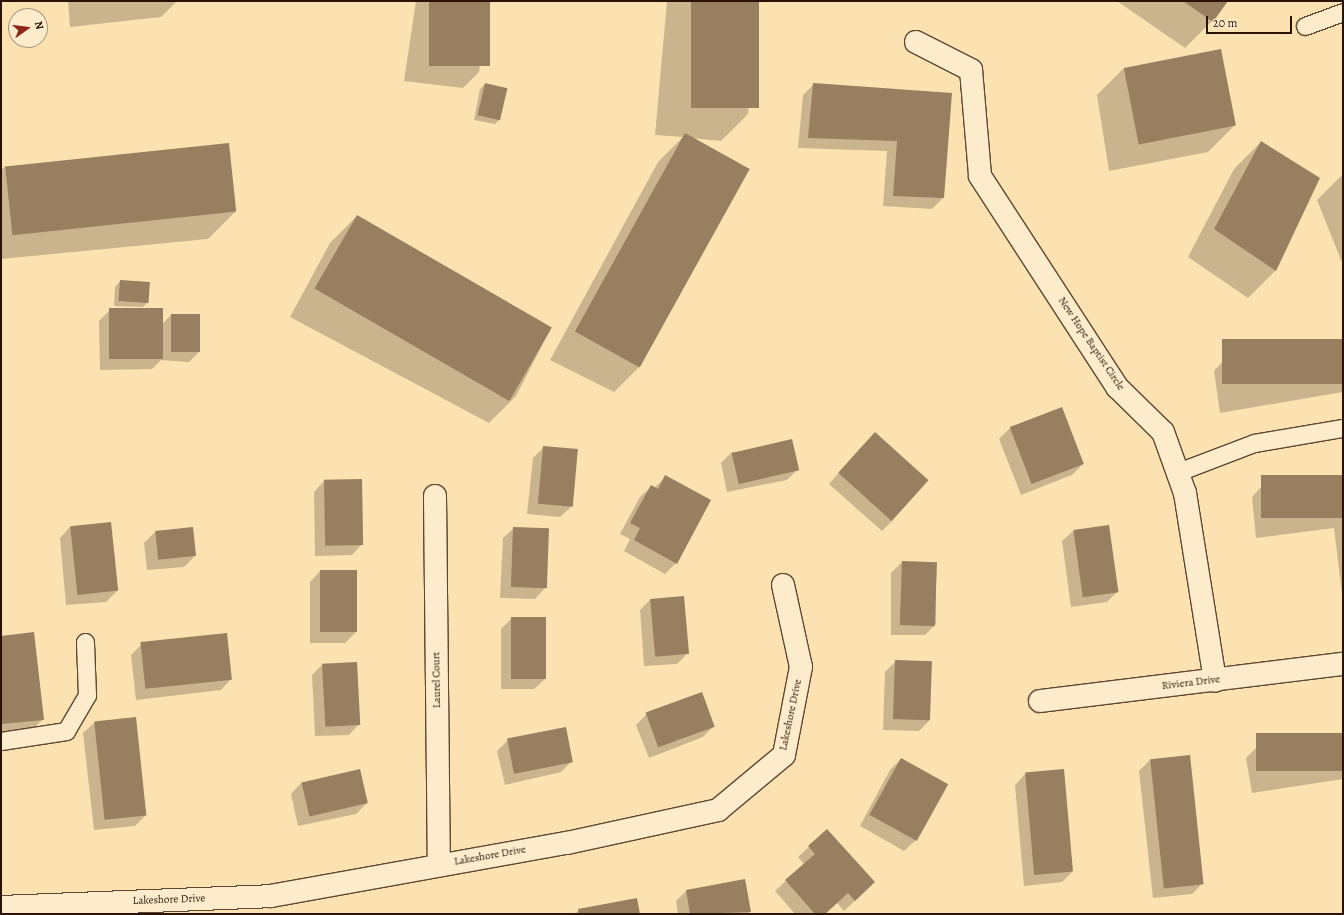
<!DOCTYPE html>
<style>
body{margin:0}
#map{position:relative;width:1344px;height:915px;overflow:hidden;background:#fce2b1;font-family:Alegreya,serif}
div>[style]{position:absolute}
.shadow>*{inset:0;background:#0003}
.building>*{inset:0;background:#977f5f;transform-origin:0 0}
.roads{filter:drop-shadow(1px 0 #5e4731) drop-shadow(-1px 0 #5e4731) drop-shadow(0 1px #5e4731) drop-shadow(0 -1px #5e4731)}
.lane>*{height:17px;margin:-8.5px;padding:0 8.5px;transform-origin:8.5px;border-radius:8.5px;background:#fdeccc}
.street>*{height:22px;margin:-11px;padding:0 11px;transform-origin:11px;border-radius:11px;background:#fdeccc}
span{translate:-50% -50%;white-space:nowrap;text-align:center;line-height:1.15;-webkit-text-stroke:3px #fdeccc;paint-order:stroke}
.street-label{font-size:11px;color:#2a1306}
.frame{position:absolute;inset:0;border:2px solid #2a1306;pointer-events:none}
.north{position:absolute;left:8px;top:8px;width:40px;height:40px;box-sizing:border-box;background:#fdeccc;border:1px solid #a9957d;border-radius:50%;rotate:76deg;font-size:11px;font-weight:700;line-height:16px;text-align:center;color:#2a1306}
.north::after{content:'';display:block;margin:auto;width:14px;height:18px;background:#8f2418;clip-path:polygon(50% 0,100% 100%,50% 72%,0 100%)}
.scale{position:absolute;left:1206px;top:16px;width:86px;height:18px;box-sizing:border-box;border:2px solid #2a1306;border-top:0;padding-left:5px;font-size:12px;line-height:14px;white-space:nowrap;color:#2a1306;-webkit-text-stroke:3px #fdeccc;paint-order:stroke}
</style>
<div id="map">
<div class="shadow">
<i style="clip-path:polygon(68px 1px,177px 1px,161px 17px,70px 27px)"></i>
<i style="clip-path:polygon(416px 1px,489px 1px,479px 72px,463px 88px,404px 81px)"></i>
<i style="clip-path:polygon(667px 1px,758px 1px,748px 114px,721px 141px,691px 138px,749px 169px,641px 365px,614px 392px,550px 360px,658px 162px,683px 137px,655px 135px)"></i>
<i style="clip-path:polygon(1117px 1px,1227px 1px,1212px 21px,1185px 48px)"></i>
<i style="clip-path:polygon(1124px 68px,1235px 125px,1208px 152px,1109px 171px,1097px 95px)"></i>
<i style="clip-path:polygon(485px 84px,500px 119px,495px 124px,474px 120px,480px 89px)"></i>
<i style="clip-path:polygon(814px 84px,951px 94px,943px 198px,932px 209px,883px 206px,887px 151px,798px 148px,803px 95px)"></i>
<i style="clip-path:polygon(1261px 142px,1319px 178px,1275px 271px,1248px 298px,1188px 257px,1234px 169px)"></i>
<i style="clip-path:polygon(6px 166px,235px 212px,208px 239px,1px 259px,1px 170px)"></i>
<i style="clip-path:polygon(1343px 174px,1343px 265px,1317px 200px)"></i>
<i style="clip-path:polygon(357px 216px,551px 328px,516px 396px,489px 423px,290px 317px,330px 243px)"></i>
<i style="clip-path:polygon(120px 281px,148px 302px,143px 307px,114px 306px,115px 287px)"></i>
<i style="clip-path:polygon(110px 310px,162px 324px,171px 315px,200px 351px,189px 362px,161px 360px,152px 369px,100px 370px,99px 321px)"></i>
<i style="clip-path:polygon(1343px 340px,1343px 392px,1220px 413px,1214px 371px,1224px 360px)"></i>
<i style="clip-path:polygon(1061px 408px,1083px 464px,1072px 475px,1021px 495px,999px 439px,1010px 428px)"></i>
<i style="clip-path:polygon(864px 444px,893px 520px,882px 531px,829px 484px)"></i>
<i style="clip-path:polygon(544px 447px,571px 507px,560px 517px,527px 514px,533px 458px)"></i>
<i style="clip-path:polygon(732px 452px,798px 469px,787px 480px,727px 492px,721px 463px)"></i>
<i style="clip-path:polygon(1343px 476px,1343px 594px,1342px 594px,1334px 528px,1256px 538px,1252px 497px,1262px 486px)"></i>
<i style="clip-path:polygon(666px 477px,676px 563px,665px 574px,624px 551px,630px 539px,620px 534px,640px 497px,651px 487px,654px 488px)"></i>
<i style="clip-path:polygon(324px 481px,362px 544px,352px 555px,315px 556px,314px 492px)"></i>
<i style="clip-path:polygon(70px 527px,117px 591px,106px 602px,66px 605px,60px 538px)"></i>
<i style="clip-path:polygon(514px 528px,545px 588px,535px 599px,500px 598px,503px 538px)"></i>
<i style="clip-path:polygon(1073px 531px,1117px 592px,1107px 602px,1071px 607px,1062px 541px)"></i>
<i style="clip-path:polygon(155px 532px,195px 556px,184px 567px,147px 570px,144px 543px)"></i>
<i style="clip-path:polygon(902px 562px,936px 563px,936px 624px,925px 635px,891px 635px,891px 573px)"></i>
<i style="clip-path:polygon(320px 571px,356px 632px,345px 643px,310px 643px,310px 582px)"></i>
<i style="clip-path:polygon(651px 599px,688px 653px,677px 664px,644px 666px,640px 610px)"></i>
<i style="clip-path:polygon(512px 618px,545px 679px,534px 689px,501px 689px,501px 629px)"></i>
<i style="clip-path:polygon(1px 637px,43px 719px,32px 730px,1px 733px)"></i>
<i style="clip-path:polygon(142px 644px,231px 679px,221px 690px,136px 700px,131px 655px)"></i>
<i style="clip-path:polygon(896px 661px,929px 721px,919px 731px,883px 730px,885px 672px)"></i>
<i style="clip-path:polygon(323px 664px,359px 724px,349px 735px,315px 736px,312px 675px)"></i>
<i style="clip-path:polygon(647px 714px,714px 726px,703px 737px,649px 758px,636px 725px)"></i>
<i style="clip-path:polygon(135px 718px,146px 815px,135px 826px,94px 830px,83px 733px,94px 723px)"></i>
<i style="clip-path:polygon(1343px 734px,1343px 779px,1252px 793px,1246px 758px,1257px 747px)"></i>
<i style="clip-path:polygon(508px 740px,572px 761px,561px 772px,505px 785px,497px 751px)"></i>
<i style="clip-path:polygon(1189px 756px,1202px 884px,1192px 894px,1153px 898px,1139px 771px,1150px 760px)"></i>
<i style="clip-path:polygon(901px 759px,946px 784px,915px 841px,904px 851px,860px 826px,890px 770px)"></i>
<i style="clip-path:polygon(1025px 774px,1072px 872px,1062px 882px,1024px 886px,1015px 785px)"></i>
<i style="clip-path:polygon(301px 783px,367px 803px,356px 814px,298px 826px,291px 794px)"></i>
<i style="clip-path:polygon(827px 830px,863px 893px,844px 911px,837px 903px,825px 914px,795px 914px,775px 891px,804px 864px,798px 857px)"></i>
<i style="clip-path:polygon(686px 891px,750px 912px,747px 914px,678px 914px,676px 901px)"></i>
<i style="clip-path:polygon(579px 910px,639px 914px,574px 914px)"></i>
</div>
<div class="building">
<i style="left:429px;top:1px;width:61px;height:65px"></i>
<i style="left:691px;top:1px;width:68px;height:107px"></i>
<i style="clip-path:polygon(1183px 1px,1228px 1px,1213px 22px)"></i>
<i style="left:1221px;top:49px;width:78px;height:99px;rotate:79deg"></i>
<i style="left:485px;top:83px;width:23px;height:33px;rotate:13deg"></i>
<i style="clip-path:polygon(813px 83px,952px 93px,944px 198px,893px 196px,897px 141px,808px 138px)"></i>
<i style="left:685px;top:133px;width:74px;height:227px;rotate:29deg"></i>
<i style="clip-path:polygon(1261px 141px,1320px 178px,1276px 271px,1214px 229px)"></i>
<i style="left:229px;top:143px;width:69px;height:225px;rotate:84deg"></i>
<i style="left:357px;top:215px;width:225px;height:85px;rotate:30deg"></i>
<i style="left:120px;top:280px;width:30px;height:21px;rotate:4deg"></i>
<i style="left:163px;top:308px;width:51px;height:54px;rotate:90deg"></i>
<i style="left:171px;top:314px;width:29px;height:38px"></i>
<i style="left:1343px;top:339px;width:45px;height:121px;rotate:90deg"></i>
<i style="left:1062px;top:407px;width:61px;height:56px;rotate:69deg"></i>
<i style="left:875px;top:432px;width:72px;height:55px;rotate:42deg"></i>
<i style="left:792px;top:439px;width:32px;height:62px;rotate:77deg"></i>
<i style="left:543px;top:446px;width:35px;height:58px;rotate:5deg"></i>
<i style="clip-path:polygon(665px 475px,711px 500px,677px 564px,634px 540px,640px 528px,630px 523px,651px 485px,658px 489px)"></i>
<i style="left:1343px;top:475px;width:43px;height:82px;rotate:90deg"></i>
<i style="left:362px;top:479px;width:66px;height:38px;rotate:89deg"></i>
<i style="left:111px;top:522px;width:69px;height:41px;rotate:84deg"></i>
<i style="left:1109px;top:525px;width:68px;height:36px;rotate:82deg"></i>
<i style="left:193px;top:527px;width:29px;height:38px;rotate:84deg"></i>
<i style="left:513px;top:527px;width:36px;height:60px;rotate:2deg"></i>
<i style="left:902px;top:561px;width:35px;height:64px;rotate:2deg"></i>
<i style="left:320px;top:570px;width:37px;height:62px"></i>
<i style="left:684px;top:596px;width:58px;height:34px;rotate:85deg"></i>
<i style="left:511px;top:617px;width:35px;height:62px"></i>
<i style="clip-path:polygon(34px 632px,44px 720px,1px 724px,1px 636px)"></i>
<i style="left:227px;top:633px;width:47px;height:87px;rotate:84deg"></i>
<i style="left:895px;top:660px;width:37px;height:59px;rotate:2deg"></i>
<i style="left:357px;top:662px;width:63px;height:35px;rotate:87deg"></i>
<i style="left:702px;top:692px;width:37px;height:60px;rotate:70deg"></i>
<i style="left:136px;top:717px;width:99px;height:42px;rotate:84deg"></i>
<i style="left:566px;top:727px;width:36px;height:60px;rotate:79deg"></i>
<i style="left:1343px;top:733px;width:38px;height:87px;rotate:90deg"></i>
<i style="left:1190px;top:755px;width:130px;height:40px;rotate:84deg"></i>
<i style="left:901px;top:758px;width:54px;height:65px;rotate:29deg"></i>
<i style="left:360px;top:769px;width:35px;height:60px;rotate:77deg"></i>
<i style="left:1064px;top:769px;width:103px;height:39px;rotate:85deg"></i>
<i style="clip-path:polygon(827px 829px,875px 882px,855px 901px,848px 893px,825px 914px,815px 914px,785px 880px,815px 854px,808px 846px)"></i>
<i style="clip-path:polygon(745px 879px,751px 912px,690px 914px,686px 890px)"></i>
<i style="clip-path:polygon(637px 898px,640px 914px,579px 914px,578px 909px)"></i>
</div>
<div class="roads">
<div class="lane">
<i style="left:1305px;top:26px;width:40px;rotate:-20.2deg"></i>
<i style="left:1178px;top:472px;width:81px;rotate:-20.9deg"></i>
<i style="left:1254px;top:443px;width:90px;rotate:-9.6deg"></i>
<i style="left:1px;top:741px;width:66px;rotate:-8.7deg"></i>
<i style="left:66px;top:731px;width:42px;rotate:-59.7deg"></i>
<i style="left:87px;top:695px;width:53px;rotate:-92.2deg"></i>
</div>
<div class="street">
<i style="left:916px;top:42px;width:62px;rotate:27deg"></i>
<i style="left:971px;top:70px;width:106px;rotate:85.1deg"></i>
<i style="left:980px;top:176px;width:252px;rotate:57deg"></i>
<i style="left:1117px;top:387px;width:64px;rotate:44.4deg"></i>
<i style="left:1163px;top:432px;width:65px;rotate:70.2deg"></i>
<i style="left:1185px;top:493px;width:190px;rotate:80.9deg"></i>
<i style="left:435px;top:496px;width:369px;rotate:89.4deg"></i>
<i style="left:1040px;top:701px;width:305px;rotate:-7deg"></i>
<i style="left:1px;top:907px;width:270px;rotate:-2.3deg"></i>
<i style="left:271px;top:896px;width:301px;rotate:-10.2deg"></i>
<i style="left:567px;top:843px;width:155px;rotate:-12.3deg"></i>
<i style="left:718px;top:810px;width:86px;rotate:-39.8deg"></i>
<i style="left:784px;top:755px;width:90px;rotate:-79.1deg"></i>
<i style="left:801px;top:667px;width:84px;rotate:-102.4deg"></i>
</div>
</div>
<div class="street-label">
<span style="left:1091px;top:344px;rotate:56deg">New Hope Baptist Circle</span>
<span style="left:437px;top:680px;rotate:-91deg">Laurel Court</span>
<span style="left:1191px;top:683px;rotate:-7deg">Riviera Drive</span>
<span style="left:791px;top:715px;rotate:-78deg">Lakeshore Drive</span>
<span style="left:490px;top:856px;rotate:-10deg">Lakeshore Drive</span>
<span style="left:169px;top:900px;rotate:-2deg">Lakeshore Drive</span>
</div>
<div class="frame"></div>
<div class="north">N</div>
<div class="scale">20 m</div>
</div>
